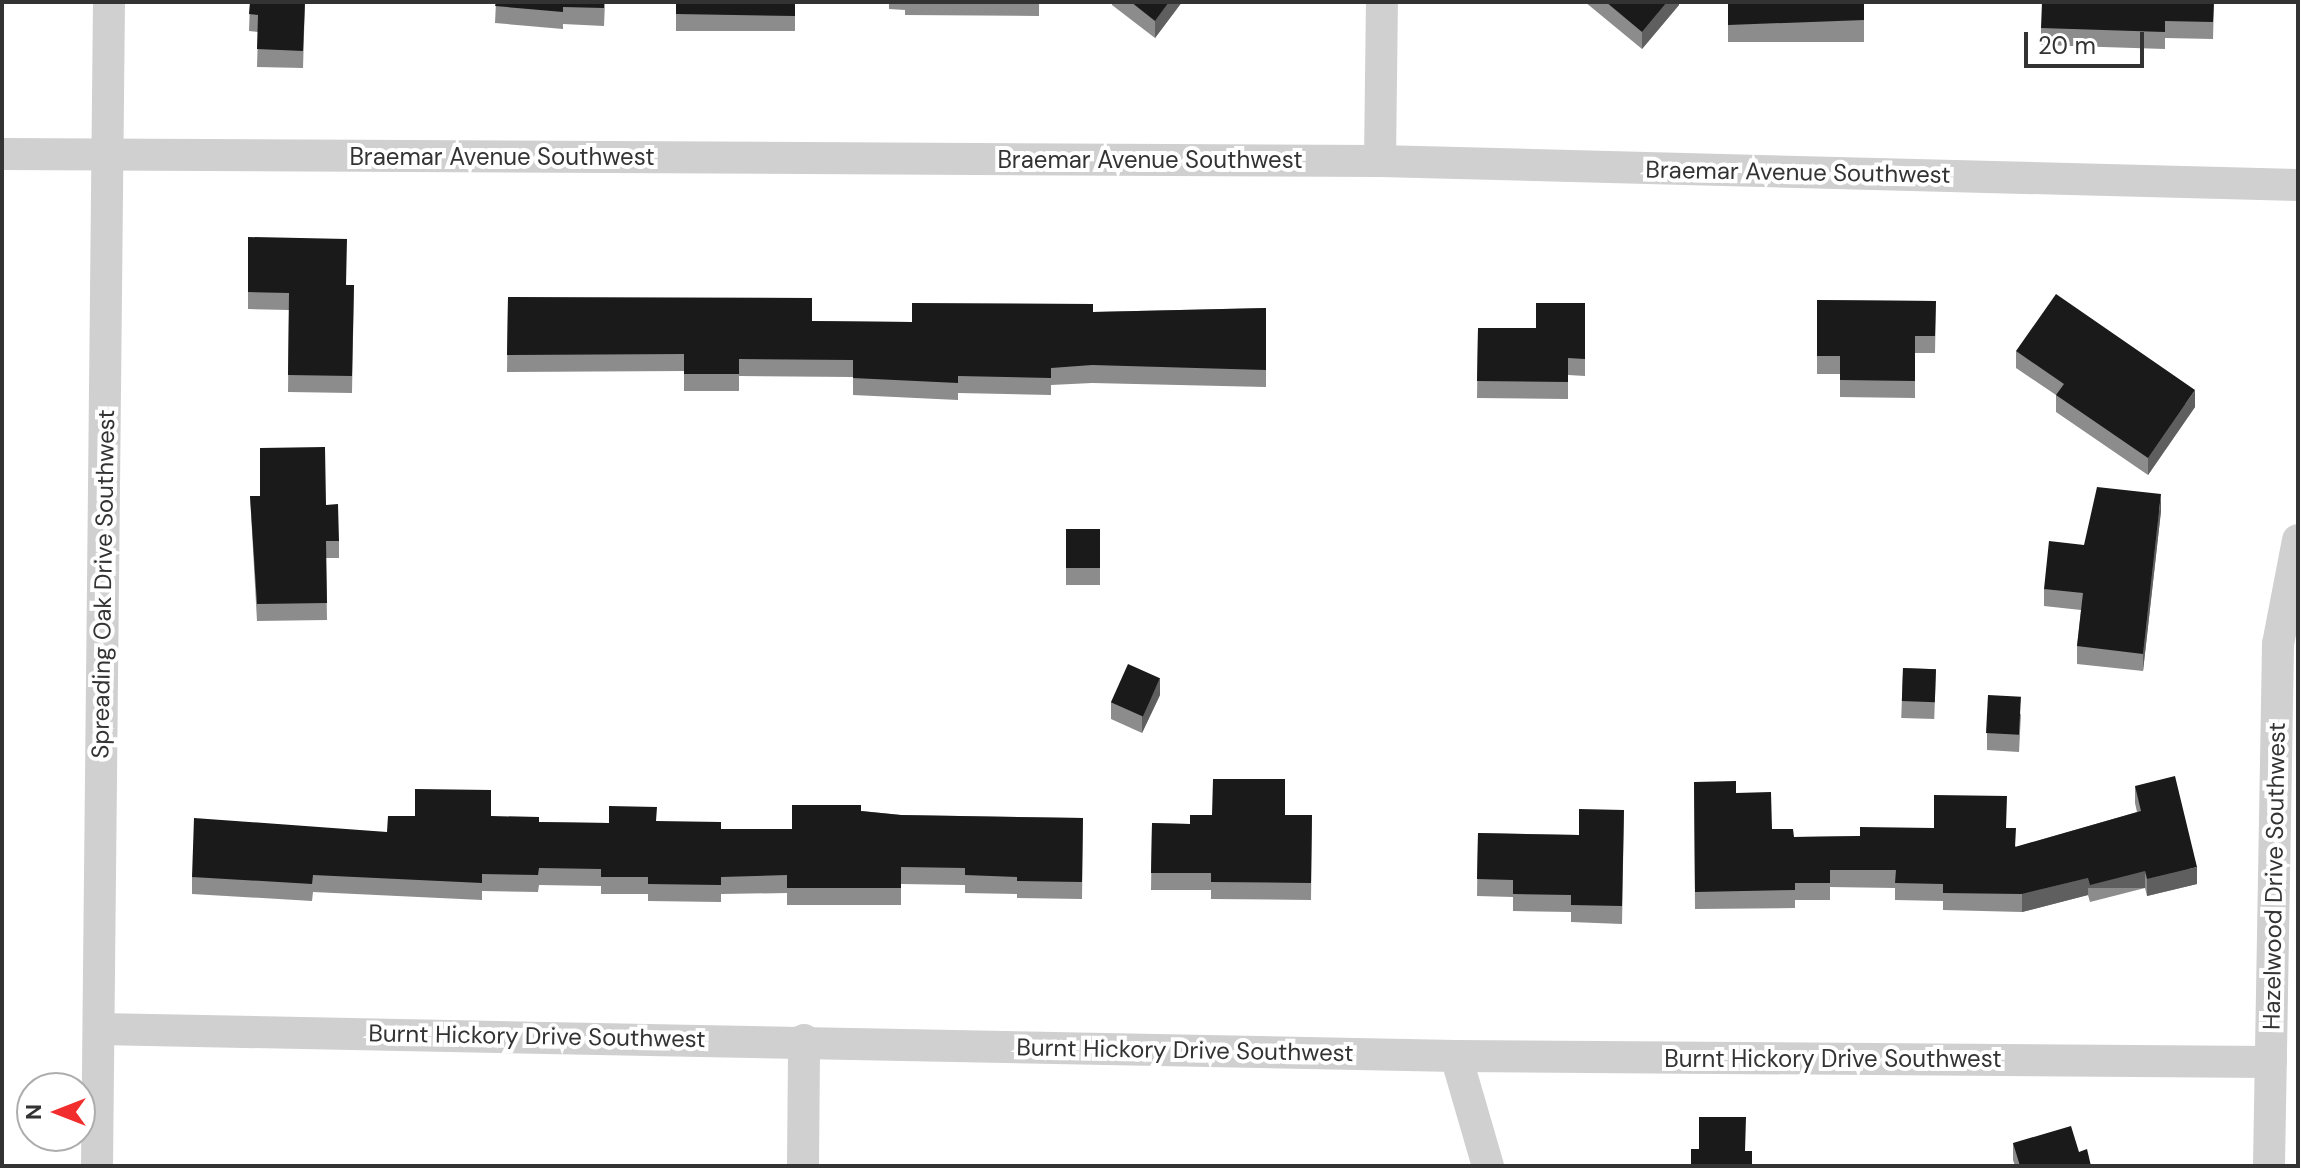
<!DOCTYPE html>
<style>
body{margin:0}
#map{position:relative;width:2300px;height:1168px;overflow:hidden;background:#fff;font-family:"DM Sans",sans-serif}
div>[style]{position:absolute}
.minor>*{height:32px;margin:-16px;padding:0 16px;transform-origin:16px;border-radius:16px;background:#d0d0d0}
.wall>*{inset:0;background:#8c8c8c;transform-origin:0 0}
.shaded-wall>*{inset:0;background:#5f5f5f;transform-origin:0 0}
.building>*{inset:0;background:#1a1a1a;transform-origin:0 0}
span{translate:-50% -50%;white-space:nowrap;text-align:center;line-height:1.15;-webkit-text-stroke:8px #fff;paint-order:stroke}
.street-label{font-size:24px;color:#333}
.frame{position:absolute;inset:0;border:4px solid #333;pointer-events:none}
.north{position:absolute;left:16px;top:1072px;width:80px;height:80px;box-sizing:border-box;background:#fff;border:2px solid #adadad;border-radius:50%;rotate:270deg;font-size:22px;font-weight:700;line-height:32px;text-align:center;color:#333}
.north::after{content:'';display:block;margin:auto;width:28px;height:36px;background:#f22d2d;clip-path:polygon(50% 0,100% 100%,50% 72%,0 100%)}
.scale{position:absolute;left:2024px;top:32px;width:120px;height:36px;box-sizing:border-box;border:4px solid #333;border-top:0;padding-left:10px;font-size:24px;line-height:28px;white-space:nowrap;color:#333;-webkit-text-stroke:6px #fff;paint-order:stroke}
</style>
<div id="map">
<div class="minor">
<i style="left:2px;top:154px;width:1378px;rotate:0.29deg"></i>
<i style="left:1380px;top:161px;width:918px;rotate:1.5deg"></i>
<i style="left:1380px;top:161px;width:159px;rotate:-89.3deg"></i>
<i style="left:99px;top:1029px;width:1357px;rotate:1.14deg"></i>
<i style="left:1456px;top:1056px;width:815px;rotate:0.42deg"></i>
<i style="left:1456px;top:1056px;width:115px;rotate:73.8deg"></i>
<i style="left:97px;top:1166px;width:1164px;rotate:-89.41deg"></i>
<i style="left:803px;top:1166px;width:126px;rotate:-89.5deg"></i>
<i style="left:2269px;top:1166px;width:522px;rotate:-89.01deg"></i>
<i style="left:2278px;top:644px;width:106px;rotate:-79.1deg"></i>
</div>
<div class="wall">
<i style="clip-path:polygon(250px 2px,305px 2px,303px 68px,257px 67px,258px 32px,249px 31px)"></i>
<i style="clip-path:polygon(496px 2px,605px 2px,604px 26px,563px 24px,563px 29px,495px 23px)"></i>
<i style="left:676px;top:2px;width:119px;height:29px"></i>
<i style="clip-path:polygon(889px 2px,1039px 2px,1039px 16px,905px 15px,905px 10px,889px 9px)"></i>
<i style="clip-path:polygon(1112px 2px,1182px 2px,1155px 38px,1112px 5px)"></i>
<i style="clip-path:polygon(1585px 2px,1679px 2px,1679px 5px,1642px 49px)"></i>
<i style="left:1728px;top:2px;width:136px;height:40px"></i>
<i style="clip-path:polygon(2214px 2px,2213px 39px,2165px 38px,2165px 49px,2041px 45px,2041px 28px)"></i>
<i style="clip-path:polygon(248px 237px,347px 285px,354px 285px,352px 393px,288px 392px,289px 310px,248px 309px)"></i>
<i style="clip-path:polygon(508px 297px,812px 321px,912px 322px,1093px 312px,1266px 308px,1266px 387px,1092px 383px,1051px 385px,1051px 395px,958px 393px,958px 400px,853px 395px,853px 377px,739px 376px,739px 391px,684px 391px,684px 371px,507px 372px)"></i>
<i style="clip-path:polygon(1817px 300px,1936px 301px,1935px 353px,1915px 353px,1915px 398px,1840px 397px,1840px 374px,1817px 374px)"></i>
<i style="clip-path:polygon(1585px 303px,1585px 376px,1568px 375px,1568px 399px,1477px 398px,1478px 328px,1536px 328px)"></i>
<i style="clip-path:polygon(2016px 351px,2195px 407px,2148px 475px,2056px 412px,2056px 395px,2016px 368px)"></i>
<i style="clip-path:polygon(250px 496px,326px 505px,339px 541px,339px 558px,326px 558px,327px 620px,257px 621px)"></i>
<i style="clip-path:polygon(2161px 511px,2143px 671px,2077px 664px,2077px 646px,2081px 610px,2044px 606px,2044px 589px,2084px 545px)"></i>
<i style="left:1066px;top:529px;width:34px;height:56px"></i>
<i style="left:1903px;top:668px;width:33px;height:50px;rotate:2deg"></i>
<i style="clip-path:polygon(1160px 695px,1142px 733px,1111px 719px,1111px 702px)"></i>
<i style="clip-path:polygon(2021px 714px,2019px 752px,1987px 750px,1987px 733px)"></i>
<i style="clip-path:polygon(1694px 782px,1736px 793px,1772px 829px,1794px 837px,1860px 836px,2006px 828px,2016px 847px,2137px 812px,2135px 803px,2135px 786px,2197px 884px,2147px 896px,2145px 888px,2090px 902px,2088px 895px,2022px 912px,1943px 910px,1943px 901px,1895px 900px,1895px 888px,1830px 887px,1830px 900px,1795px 900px,1795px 908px,1695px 909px)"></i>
<i style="clip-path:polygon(1624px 810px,1622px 924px,1571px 922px,1571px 912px,1513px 911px,1513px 897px,1477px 896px,1478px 833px,1579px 835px)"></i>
<i style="clip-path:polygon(861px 811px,901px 815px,1083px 818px,1082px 899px,1017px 898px,1017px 894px,965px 893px,965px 885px,901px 884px,901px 905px,787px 905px,787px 893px,721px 894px,721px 902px,648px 901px,648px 894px,601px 894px,601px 886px,539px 885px,538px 892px,482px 891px,482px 900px,313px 892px,312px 901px,192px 894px,192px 877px,387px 832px,491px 816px,539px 822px,609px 823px,657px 821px,721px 829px,792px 829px)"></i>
<i style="clip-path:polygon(1285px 815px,1312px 815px,1311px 900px,1211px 899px,1211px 890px,1151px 890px,1152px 823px,1190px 824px)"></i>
<i style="clip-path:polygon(2013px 1143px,2079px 1152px,2091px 1166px,2015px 1166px,2013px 1160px)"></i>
</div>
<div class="shaded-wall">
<i style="clip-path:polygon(1169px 2px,1182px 2px,1155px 38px,1155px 21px)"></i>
<i style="clip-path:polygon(1667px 2px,1679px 2px,1679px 5px,1642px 49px,1642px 32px)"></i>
<i style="clip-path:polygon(2195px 390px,2195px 407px,2148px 475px,2148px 458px)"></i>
<i style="clip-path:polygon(2161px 494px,2161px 511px,2143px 671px,2143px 654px)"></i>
<i style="clip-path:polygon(1160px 678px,1160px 695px,1142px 733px,1142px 716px)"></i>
<i style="clip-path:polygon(2197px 867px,2197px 884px,2147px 896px,2147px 879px)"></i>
<i style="left:2145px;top:871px;width:17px;height:57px;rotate:90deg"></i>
<i style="clip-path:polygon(2088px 878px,2088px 895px,2022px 912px,2022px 894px)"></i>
</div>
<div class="building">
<i style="clip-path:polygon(250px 2px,305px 2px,303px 51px,257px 49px,258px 15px,249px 14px)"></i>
<i style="clip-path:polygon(496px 2px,604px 2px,604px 8px,563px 7px,563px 12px,495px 6px)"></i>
<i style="clip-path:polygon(676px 2px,795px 2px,795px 16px,676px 14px)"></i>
<i style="clip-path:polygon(1131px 2px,1169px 2px,1155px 21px)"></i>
<i style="clip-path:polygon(1606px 2px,1667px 2px,1642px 32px)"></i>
<i style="clip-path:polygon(1728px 2px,1864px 2px,1864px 20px,1728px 25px)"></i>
<i style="clip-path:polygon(2042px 2px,2214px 2px,2213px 22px,2165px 21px,2165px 32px,2041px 28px)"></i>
<i style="clip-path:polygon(248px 237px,347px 239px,346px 285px,354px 285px,352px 376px,288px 375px,289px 293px,248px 292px)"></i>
<i style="clip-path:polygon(2056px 294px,2195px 390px,2148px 458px,2056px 395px,2064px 384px,2016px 351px)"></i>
<i style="clip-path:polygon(508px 297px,812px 298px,812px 321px,912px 322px,912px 303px,1093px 304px,1093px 312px,1266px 308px,1266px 370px,1092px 365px,1051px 368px,1051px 378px,958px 376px,958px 383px,853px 378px,853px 360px,739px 359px,739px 374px,684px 374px,684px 354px,507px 355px)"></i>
<i style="clip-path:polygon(1817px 300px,1936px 301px,1935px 336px,1915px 336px,1915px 381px,1840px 380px,1840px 356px,1817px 356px)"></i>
<i style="clip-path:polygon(1536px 303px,1585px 303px,1585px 359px,1568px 358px,1568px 382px,1477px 381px,1478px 328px,1536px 328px)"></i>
<i style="clip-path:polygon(325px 447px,326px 505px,338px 504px,339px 541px,326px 541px,327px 603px,257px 604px,250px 496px,260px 496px,260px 448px)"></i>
<i style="clip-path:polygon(2097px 487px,2161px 494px,2143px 654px,2077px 646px,2083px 593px,2044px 589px,2049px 541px,2084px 545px)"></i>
<i style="left:1066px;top:529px;width:34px;height:39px"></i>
<i style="left:1128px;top:664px;width:35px;height:42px;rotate:24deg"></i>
<i style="left:1903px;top:668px;width:33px;height:33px;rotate:2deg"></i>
<i style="left:1988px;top:695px;width:33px;height:38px;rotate:3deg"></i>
<i style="clip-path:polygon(2175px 776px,2197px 867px,2147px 879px,2145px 871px,2090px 885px,2088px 878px,2022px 894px,1943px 893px,1943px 884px,1895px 883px,1896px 870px,1830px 870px,1830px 883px,1795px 883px,1795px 890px,1695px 892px,1694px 782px,1736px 781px,1736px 793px,1771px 792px,1772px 829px,1793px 829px,1794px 837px,1860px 836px,1860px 827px,1934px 828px,1934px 795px,2007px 796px,2006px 828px,2016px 828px,2015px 847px,2141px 811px,2135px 786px)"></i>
<i style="clip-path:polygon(1213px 779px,1285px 779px,1285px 815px,1312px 815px,1311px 883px,1211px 882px,1211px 873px,1151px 873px,1152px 823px,1190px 824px,1190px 815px,1212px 815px)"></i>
<i style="clip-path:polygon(415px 789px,491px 790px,491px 816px,539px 817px,539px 822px,609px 823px,609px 806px,657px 807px,656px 821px,721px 822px,721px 829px,792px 829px,792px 805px,861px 805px,861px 811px,901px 815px,1083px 818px,1082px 882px,1017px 881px,1017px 877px,965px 875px,965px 868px,901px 867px,901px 888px,787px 888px,787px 875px,721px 877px,721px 885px,648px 884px,648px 877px,601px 877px,601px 869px,539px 868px,538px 875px,482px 874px,482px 883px,313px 875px,312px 884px,192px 877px,194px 818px,387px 832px,388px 816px,415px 816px)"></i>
<i style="clip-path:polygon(1579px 809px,1624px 810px,1622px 906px,1571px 905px,1571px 895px,1513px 894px,1513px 880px,1477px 879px,1478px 833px,1579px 835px)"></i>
<i style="clip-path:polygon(1699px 1117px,1746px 1117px,1745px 1151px,1752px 1151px,1752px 1166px,1691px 1166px,1691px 1149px,1699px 1149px)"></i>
<i style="clip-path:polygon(2071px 1126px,2079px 1152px,2087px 1149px,2091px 1166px,2020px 1166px,2013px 1143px)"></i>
</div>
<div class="street-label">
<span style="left:502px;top:157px">Braemar Avenue Southwest</span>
<span style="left:1150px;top:160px">Braemar Avenue Southwest</span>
<span style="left:1798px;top:172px;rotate:1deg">Braemar Avenue Southwest</span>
<span style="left:103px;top:584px;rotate:-89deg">Spreading Oak Drive Southwest</span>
<span style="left:2274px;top:876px;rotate:-89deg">Hazelwood Drive Southwest</span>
<span style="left:537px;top:1036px;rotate:1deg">Burnt Hickory Drive Southwest</span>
<span style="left:1185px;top:1050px;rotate:1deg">Burnt Hickory Drive Southwest</span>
<span style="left:1833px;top:1059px">Burnt Hickory Drive Southwest</span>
</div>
<div class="frame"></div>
<div class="north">N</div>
<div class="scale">20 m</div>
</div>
